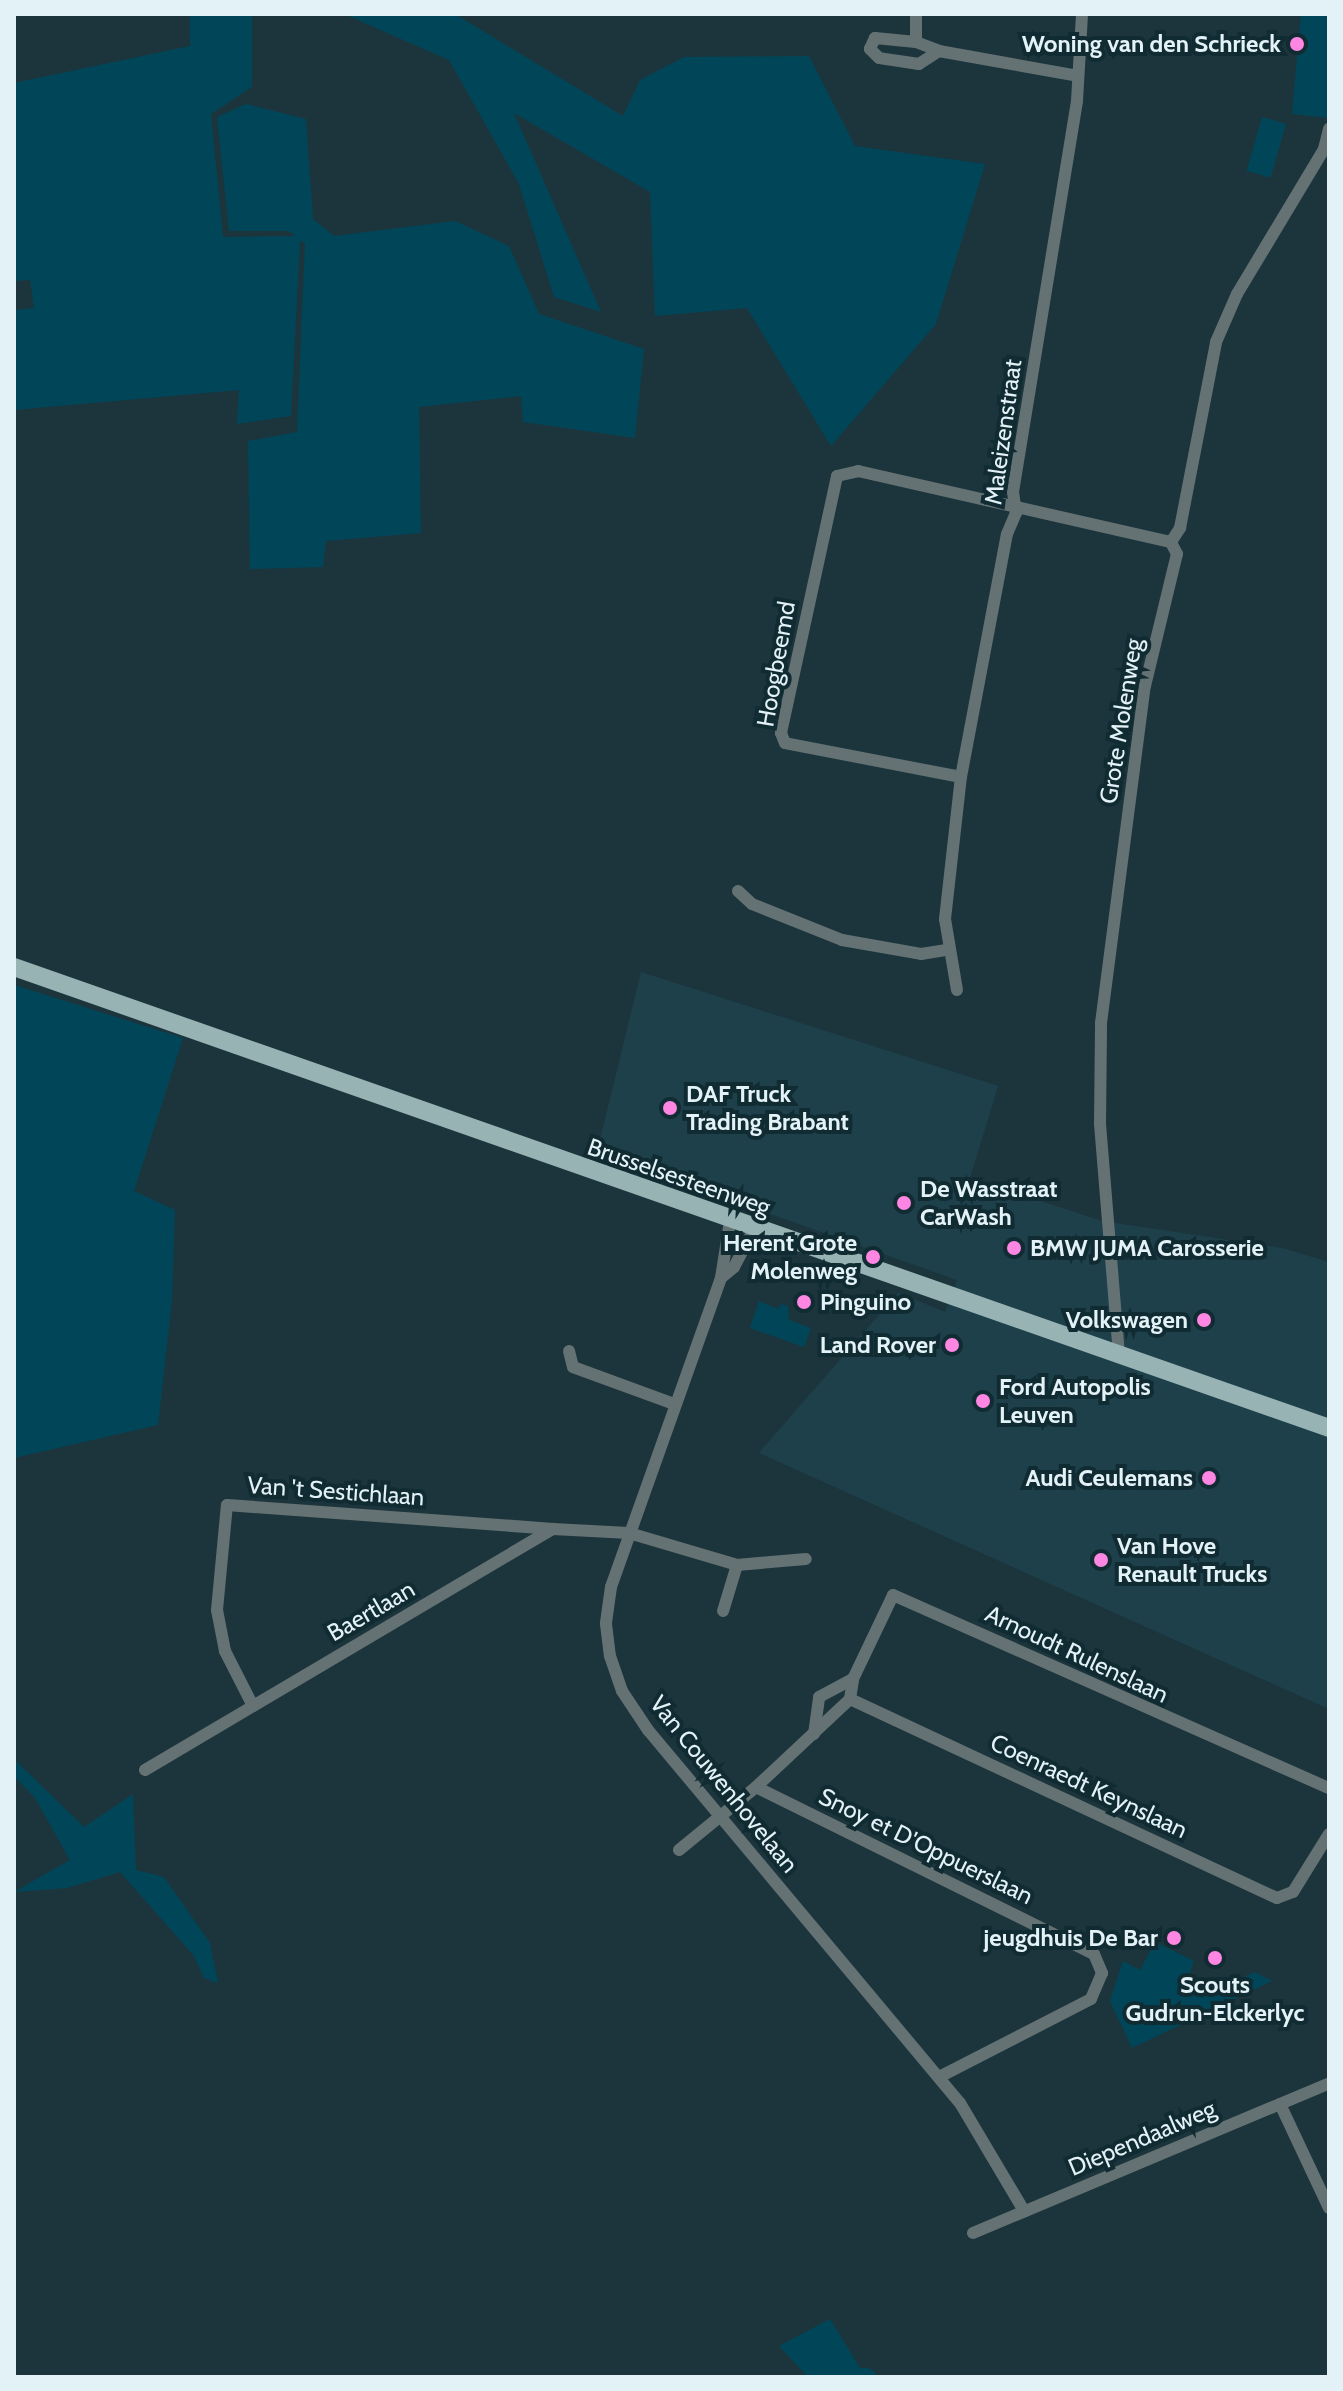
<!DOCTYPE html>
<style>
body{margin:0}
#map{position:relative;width:1343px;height:2391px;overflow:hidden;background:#1c353d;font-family:Cabin,sans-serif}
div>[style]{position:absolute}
.built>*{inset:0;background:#1d404b}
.green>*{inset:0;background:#004658;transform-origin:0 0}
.street>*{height:12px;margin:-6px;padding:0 6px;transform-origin:6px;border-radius:6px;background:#657273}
.primary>*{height:18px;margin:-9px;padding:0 9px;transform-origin:9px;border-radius:9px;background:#98b3b4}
.dots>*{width:22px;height:22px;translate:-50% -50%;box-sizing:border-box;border:4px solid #112b33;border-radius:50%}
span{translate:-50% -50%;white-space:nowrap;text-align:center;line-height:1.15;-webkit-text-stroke:8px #112b33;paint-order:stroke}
.poi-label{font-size:24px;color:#e3f2f7;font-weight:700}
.right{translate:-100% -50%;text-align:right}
.left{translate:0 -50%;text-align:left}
.street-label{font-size:24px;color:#e3f2f7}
.frame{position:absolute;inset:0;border:16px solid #e3f2f7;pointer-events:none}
</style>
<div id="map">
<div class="built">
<i style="clip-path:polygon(641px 972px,998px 1086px,970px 1178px,1102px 1221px,1282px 1248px,1329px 1262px,1329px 1709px,759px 1453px,898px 1293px,945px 1312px,957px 1280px,598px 1153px,586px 1170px,597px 1152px)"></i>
</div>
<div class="green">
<i style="clip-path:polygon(190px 14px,252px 14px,252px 87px,211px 114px,223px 237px,295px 236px,289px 231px,229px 231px,217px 117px,246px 104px,306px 119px,313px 219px,334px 236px,455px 221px,509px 246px,539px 314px,644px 349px,635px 438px,523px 422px,521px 396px,419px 407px,421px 533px,326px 541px,323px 567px,250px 569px,248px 441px,297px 432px,305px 244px,300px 240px,291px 416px,237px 424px,239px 390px,14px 410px,14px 310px,34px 308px,30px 280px,14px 281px,14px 83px,190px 46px)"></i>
<i style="clip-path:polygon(344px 14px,455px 14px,623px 116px,640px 80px,684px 57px,809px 56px,855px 146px,985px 164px,936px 324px,831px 446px,747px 308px,655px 316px,650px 192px,514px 113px,601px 312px,554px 297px,519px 184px,449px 60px)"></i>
<i style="clip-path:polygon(1301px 14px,1329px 14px,1329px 118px,1292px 114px)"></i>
<i style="left:1262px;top:117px;width:25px;height:56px;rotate:16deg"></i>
<i style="clip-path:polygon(14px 985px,183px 1038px,134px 1191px,175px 1210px,172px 1300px,158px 1425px,14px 1458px)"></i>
<i style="clip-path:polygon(759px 1301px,778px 1309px,781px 1304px,788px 1306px,789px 1320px,811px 1328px,804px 1347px,750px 1328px)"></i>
<i style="clip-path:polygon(14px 1759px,84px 1827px,133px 1794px,136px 1870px,164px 1877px,210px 1943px,218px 1983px,204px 1978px,194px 1956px,120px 1872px,67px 1888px,14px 1892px,70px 1860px,35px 1798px,14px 1776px)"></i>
<i style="clip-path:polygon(1155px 1942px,1194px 1961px,1189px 1976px,1217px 1990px,1255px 1972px,1272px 1981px,1132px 2048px,1110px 2001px,1123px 1961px,1140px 1970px)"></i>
<i style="clip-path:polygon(830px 2319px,860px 2368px,870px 2368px,878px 2377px,808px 2377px,779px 2346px)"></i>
</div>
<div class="street">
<i style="left:916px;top:14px;width:28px;rotate:90deg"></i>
<i style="left:875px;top:38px;width:41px;rotate:5.6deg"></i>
<i style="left:916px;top:42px;width:25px;rotate:21deg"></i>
<i style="left:939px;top:51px;width:24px;rotate:147deg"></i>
<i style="left:919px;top:64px;width:40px;rotate:-171.5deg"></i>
<i style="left:879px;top:58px;width:13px;rotate:-135deg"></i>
<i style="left:870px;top:49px;width:12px;rotate:-66deg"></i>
<i style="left:939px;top:51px;width:141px;rotate:10.2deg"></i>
<i style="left:1171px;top:542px;width:17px;rotate:-57deg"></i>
<i style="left:1180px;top:528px;width:189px;rotate:-79deg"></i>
<i style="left:1216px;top:342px;width:52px;rotate:-66.4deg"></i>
<i style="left:1237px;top:294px;width:169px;rotate:-59deg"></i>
<i style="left:1324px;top:149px;width:21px;rotate:-76deg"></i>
<i style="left:961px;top:777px;width:179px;rotate:-169.1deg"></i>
<i style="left:785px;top:743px;width:11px;rotate:-112deg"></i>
<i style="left:781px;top:733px;width:263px;rotate:-77.7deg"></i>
<i style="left:837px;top:476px;width:22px;rotate:-13deg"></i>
<i style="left:858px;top:471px;width:321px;rotate:12.8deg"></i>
<i style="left:738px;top:891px;width:19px;rotate:43deg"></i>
<i style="left:752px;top:904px;width:97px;rotate:21.8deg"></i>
<i style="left:842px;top:940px;width:80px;rotate:10deg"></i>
<i style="left:921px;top:954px;width:26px;rotate:-9deg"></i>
<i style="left:957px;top:990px;width:72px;rotate:-99.6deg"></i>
<i style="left:945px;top:919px;width:143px;rotate:-83.6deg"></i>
<i style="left:961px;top:777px;width:247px;rotate:-79.3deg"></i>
<i style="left:1007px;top:534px;width:23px;rotate:-67deg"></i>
<i style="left:1016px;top:513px;width:21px;rotate:-98deg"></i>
<i style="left:1013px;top:492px;width:396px;rotate:-80.7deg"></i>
<i style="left:1077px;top:101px;width:87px;rotate:-86.7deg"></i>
<i style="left:730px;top:1221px;width:58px;rotate:99deg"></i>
<i style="left:721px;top:1278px;width:328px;rotate:109.6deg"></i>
<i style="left:611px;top:1587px;width:37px;rotate:98deg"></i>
<i style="left:606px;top:1624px;width:32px;rotate:83deg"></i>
<i style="left:610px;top:1656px;width:37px;rotate:71deg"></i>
<i style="left:622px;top:1691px;width:47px;rotate:56.3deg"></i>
<i style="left:648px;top:1730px;width:486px;rotate:50.1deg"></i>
<i style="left:960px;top:2103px;width:126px;rotate:59.3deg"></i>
<i style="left:721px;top:1278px;width:17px;rotate:-40deg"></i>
<i style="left:734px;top:1267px;width:43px;rotate:-62.2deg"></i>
<i style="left:569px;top:1351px;width:16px;rotate:76deg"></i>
<i style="left:573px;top:1367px;width:108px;rotate:20.1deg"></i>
<i style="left:1119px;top:1355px;width:233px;rotate:-94.7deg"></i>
<i style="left:1100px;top:1123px;width:100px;rotate:-89.4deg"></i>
<i style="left:1101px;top:1023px;width:340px;rotate:-82.6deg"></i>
<i style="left:1145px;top:686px;width:136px;rotate:-76.4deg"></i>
<i style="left:1177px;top:554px;width:13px;rotate:-117deg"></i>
<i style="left:737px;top:1565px;width:69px;rotate:-5deg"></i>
<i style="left:850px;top:1699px;width:20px;rotate:-81deg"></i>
<i style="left:853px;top:1679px;width:93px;rotate:-64.5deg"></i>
<i style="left:893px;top:1595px;width:477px;rotate:23.9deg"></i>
<i style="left:253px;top:1706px;width:62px;rotate:-117deg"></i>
<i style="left:225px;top:1651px;width:42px;rotate:-101deg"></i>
<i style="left:217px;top:1610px;width:105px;rotate:-84.6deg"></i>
<i style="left:227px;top:1505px;width:327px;rotate:4.2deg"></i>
<i style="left:814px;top:1734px;width:37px;rotate:-82deg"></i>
<i style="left:819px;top:1697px;width:38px;rotate:-28deg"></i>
<i style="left:145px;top:1770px;width:474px;rotate:-30.6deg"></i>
<i style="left:553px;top:1529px;width:76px;rotate:3deg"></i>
<i style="left:629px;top:1533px;width:113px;rotate:16.5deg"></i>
<i style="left:737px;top:1565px;width:48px;rotate:106.9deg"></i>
<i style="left:756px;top:1787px;width:377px;rotate:26.3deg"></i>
<i style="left:1094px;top:1954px;width:21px;rotate:67deg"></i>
<i style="left:1102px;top:1973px;width:28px;rotate:113deg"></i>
<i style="left:1091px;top:1999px;width:171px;rotate:152.8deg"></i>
<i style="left:679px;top:1850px;width:99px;rotate:-39.3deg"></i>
<i style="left:756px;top:1787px;width:129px;rotate:-43.1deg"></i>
<i style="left:850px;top:1699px;width:471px;rotate:25deg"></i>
<i style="left:1277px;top:1898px;width:17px;rotate:-21deg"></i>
<i style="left:1293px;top:1892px;width:68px;rotate:-58.2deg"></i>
<i style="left:1280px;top:2104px;width:115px;rotate:64.8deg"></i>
<i style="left:973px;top:2233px;width:386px;rotate:-22.8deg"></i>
</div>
<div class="primary">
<i style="left:14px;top:967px;width:1393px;rotate:19.32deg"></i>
</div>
<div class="dots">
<i style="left:1297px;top:44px;background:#fd86e2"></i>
<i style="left:670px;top:1108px;background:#fd86e2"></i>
<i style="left:904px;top:1203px;background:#fd86e2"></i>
<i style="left:1014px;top:1248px;background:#fd86e2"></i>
<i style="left:873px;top:1257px;background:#fd86e2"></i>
<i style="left:804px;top:1302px;background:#fd86e2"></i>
<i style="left:1204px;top:1320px;background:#fd86e2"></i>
<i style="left:952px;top:1345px;background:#fd86e2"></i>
<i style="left:983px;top:1401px;background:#fd86e2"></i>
<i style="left:1209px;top:1478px;background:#fd86e2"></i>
<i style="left:1101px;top:1560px;background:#fd86e2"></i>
<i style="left:1174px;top:1938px;background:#fd86e2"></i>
<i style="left:1215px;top:1958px;background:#fd86e2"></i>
</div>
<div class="poi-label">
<span class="right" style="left:1281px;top:44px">Woning van den Schrieck</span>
<span class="left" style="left:686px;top:1108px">DAF Truck<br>Trading Brabant</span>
<span class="left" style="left:920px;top:1203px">De Wasstraat<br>CarWash</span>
<span class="right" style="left:857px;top:1257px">Herent Grote<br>Molenweg</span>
<span class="left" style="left:1030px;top:1248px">BMW JUMA Carosserie</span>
<span class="left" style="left:820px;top:1302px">Pinguino</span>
<span class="right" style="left:1188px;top:1320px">Volkswagen</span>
<span class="right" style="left:936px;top:1345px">Land Rover</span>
<span class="left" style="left:999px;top:1401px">Ford Autopolis<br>Leuven</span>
<span class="right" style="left:1193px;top:1478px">Audi Ceulemans</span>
<span class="left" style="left:1117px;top:1560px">Van Hove<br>Renault Trucks</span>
<span class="right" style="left:1158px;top:1938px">jeugdhuis De Bar</span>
<span style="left:1215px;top:1999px">Scouts<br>Gudrun-Elckerlyc</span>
</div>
<div class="street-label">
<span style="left:1003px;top:432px;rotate:-82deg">Maleizenstraat</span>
<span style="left:776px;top:664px;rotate:-80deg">Hoogbeemd</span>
<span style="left:1121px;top:721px;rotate:-81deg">Grote Molenweg</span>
<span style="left:679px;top:1177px;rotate:19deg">Brusselsesteenweg</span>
<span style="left:336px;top:1491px;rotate:4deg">Van 't Sestichlaan</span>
<span style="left:371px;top:1611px;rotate:-30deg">Baertlaan</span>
<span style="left:1077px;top:1654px;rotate:25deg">Arnoudt Rulenslaan</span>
<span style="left:724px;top:1784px;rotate:51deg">Van Couwenhovelaan</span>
<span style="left:1089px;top:1786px;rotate:25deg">Coenraedt Keynslaan</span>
<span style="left:926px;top:1846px;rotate:26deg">Snoy et D'Oppuerslaan</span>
<span style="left:1142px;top:2138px;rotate:-23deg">Diependaalweg</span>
</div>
<div class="frame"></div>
</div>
